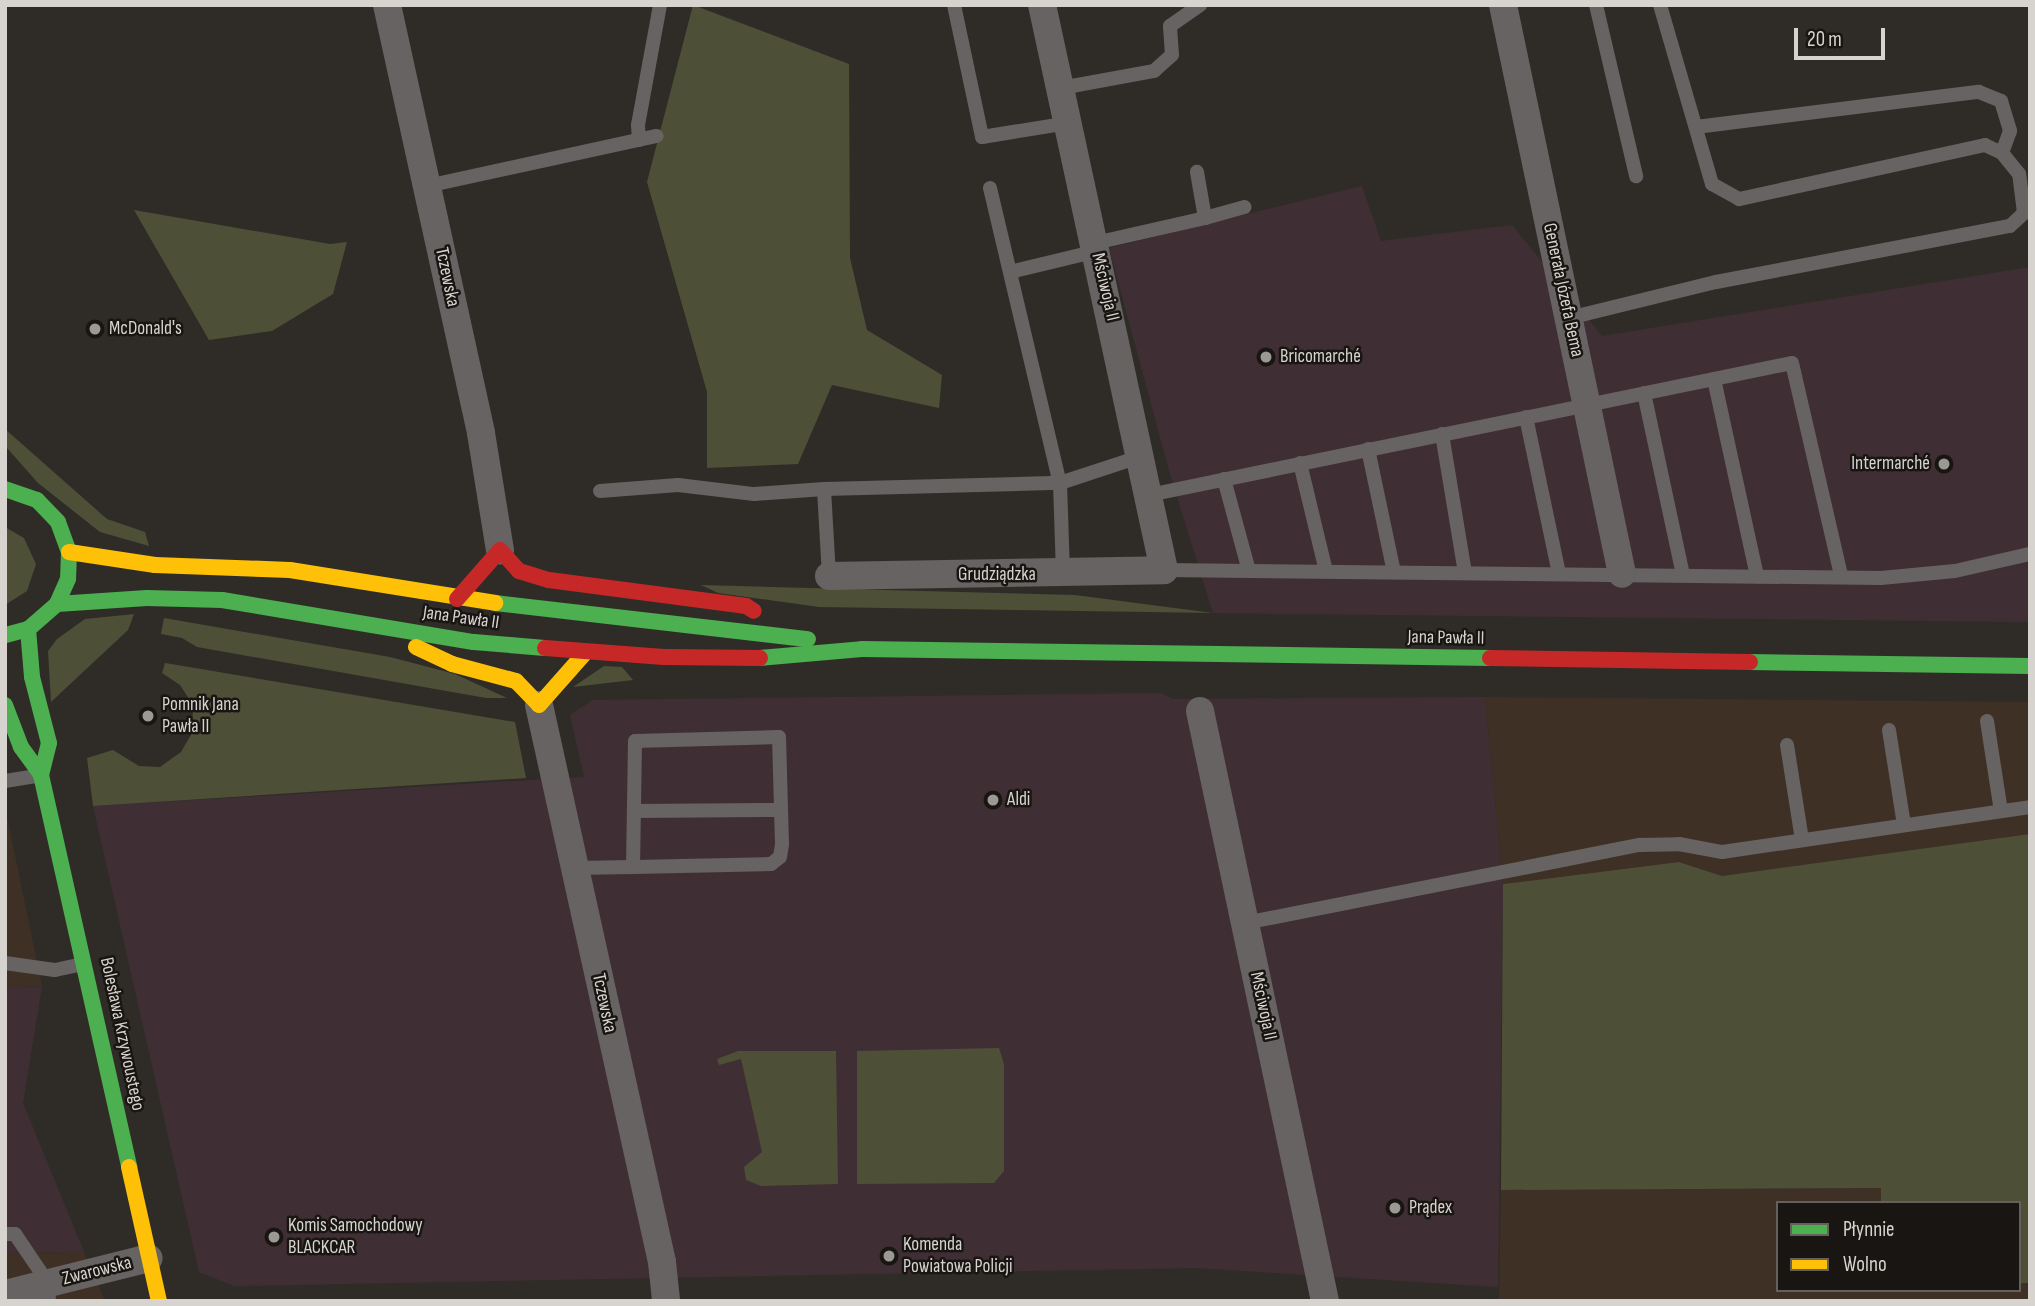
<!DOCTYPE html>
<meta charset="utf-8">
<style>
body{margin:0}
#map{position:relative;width:2035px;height:1306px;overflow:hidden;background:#2f2c28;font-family:"Sofia Sans Condensed",sans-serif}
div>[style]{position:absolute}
.commercial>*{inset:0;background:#3f2f35}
.industrial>*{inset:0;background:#3e3025}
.green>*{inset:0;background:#4e4f37}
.lane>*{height:14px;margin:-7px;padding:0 7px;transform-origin:7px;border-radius:7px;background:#666362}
.street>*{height:28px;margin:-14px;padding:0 14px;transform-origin:14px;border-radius:14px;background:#666362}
.fast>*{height:16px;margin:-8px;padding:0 8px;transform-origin:8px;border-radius:8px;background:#4caf50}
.slow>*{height:16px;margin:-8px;padding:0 8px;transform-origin:8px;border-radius:8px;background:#ffc107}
.jam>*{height:16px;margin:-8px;padding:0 8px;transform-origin:8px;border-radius:8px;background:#c62828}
.dots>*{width:19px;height:19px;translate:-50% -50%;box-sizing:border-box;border:4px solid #181512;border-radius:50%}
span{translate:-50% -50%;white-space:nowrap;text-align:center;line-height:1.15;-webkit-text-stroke:5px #181512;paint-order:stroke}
.street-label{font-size:19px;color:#d7d3ce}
.poi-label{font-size:19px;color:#d7d3ce}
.left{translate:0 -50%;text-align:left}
.right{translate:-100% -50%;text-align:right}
.frame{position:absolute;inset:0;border:7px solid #d7d3ce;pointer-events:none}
.legend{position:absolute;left:1776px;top:1201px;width:245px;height:91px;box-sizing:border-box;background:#181512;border:2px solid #64615d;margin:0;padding:9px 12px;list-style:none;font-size:21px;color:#d7d3ce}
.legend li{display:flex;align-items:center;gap:14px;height:35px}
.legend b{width:35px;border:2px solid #64615d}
.scale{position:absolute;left:1794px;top:28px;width:91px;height:32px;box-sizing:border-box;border:4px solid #d7d3ce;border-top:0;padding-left:9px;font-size:21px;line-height:24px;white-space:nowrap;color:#d7d3ce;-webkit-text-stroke:5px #181512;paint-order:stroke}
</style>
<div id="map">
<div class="commercial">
<i style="clip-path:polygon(1362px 186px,1381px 241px,1512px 225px,1602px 336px,2030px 267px,2030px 622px,1213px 613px,1170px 474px,1109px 248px)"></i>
<i style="clip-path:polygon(1161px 693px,1173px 699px,1485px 697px,1503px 884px,1498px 1287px,1196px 1268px,234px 1286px,199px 1272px,93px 806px,584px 777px,570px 715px,593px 700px)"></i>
<i style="clip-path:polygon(42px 986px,23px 1103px,84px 1252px,5px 1253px,5px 988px)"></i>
</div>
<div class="industrial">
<i style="clip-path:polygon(1485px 697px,2030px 702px,2030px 834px,1722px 876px,1679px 862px,1503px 884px)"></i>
<i style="clip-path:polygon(5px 807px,42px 986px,5px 988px)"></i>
<i style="clip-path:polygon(1881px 1188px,1881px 1203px,1778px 1203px,1778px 1290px,2019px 1290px,2019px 1283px,2030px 1283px,2030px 1301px,1499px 1301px,1501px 1190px)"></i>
<i style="clip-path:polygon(84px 1252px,105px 1301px,5px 1301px,5px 1253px)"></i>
</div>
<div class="green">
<i style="clip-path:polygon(693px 5px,849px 64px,850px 258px,867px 330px,942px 375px,939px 408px,832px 385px,798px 464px,707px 468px,707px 392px,647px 182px)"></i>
<i style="clip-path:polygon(134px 210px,330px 244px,347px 242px,333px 294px,272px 331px,209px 340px)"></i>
<i style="clip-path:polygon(5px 429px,107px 519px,145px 532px,149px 546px,100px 532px,38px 483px,7px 448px)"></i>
<i style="clip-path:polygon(5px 527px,24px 538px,36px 564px,27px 591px,5px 605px)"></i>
<i style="clip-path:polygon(701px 585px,1075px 595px,1213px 613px,819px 607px,718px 593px)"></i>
<i style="clip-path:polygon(134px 614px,128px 630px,51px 702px,48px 651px,57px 639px,85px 619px)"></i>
<i style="clip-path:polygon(164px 618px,390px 657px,455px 674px,507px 698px,486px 698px,197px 647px,182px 638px,161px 634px)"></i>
<i style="clip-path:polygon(165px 663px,515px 722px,526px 778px,93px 806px,87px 758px,113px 750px,139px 766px,160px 767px,181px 752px,192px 733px,193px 705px,180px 685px,162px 673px)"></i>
<i style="clip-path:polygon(604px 666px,622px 667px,633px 680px,573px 687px)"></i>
<i style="clip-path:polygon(2030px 834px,2030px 1283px,2019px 1283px,2019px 1203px,1881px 1203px,1881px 1188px,1501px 1190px,1503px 884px,1679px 862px,1722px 876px)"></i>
<i style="clip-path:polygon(999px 1048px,1004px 1064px,1004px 1171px,994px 1183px,857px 1184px,857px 1051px)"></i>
<i style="clip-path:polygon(738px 1051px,836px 1051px,838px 1184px,761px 1186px,746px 1180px,744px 1167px,762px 1152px,741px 1059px,719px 1065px,717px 1059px)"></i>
</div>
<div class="lane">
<i style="left:954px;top:5px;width:135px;rotate:78deg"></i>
<i style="left:982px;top:137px;width:87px;rotate:-9.2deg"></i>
<i style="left:1596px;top:5px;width:176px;rotate:76.8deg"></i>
<i style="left:1061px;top:88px;width:95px;rotate:-10.4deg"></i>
<i style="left:1154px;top:71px;width:24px;rotate:-42deg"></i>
<i style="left:1172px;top:55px;width:29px;rotate:-94deg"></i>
<i style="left:1170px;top:26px;width:37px;rotate:-35deg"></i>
<i style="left:1696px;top:127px;width:285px;rotate:-7.1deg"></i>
<i style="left:1979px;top:92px;width:24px;rotate:22deg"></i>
<i style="left:2001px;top:101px;width:31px;rotate:73deg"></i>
<i style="left:2010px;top:131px;width:23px;rotate:110deg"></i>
<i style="left:639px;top:140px;width:15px;rotate:-94deg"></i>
<i style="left:638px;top:125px;width:122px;rotate:-79.6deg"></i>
<i style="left:427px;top:186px;width:235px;rotate:-12.3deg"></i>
<i style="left:990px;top:188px;width:303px;rotate:76.7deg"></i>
<i style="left:1060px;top:483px;width:91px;rotate:88.1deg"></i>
<i style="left:1205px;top:218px;width:41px;rotate:-15.4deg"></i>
<i style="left:1095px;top:243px;width:113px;rotate:-12.8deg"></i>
<i style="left:1205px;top:218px;width:47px;rotate:-99.9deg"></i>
<i style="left:1010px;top:272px;width:89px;rotate:-13.6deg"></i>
<i style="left:1569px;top:318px;width:151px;rotate:-13.8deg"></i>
<i style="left:1716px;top:282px;width:299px;rotate:-10.8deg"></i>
<i style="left:2010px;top:226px;width:19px;rotate:-43deg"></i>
<i style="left:2024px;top:213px;width:39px;rotate:-97deg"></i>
<i style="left:2019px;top:174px;width:27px;rotate:-129deg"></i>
<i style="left:2002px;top:153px;width:19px;rotate:-155deg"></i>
<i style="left:1985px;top:145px;width:252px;rotate:167.6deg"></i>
<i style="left:1739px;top:199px;width:31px;rotate:-151deg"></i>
<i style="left:1712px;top:184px;width:186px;rotate:-106.2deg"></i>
<i style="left:1714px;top:379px;width:202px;rotate:77.7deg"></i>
<i style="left:1644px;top:393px;width:186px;rotate:77.9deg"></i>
<i style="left:1526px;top:417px;width:160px;rotate:78.1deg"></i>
<i style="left:1442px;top:434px;width:141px;rotate:80.6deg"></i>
<i style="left:1368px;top:449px;width:126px;rotate:78.1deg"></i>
<i style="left:1300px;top:463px;width:111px;rotate:76.5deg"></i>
<i style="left:1224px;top:479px;width:95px;rotate:74.8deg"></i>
<i style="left:600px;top:491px;width:78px;rotate:-4.4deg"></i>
<i style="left:678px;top:485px;width:77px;rotate:6.8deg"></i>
<i style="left:754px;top:494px;width:70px;rotate:-4.1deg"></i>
<i style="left:1149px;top:495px;width:656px;rotate:-11.6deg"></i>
<i style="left:1792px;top:363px;width:219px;rotate:77deg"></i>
<i style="left:1164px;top:570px;width:717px;rotate:0.64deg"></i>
<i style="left:1881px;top:578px;width:74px;rotate:-5.4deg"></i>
<i style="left:1955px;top:571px;width:77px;rotate:-12.8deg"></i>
<i style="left:829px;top:576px;width:87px;rotate:-93.3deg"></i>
<i style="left:824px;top:489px;width:236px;rotate:-1.5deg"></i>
<i style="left:1060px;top:483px;width:86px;rotate:-18.2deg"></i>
<i style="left:1987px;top:721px;width:91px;rotate:81.2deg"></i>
<i style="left:1889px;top:730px;width:96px;rotate:81deg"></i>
<i style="left:1787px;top:745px;width:96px;rotate:81deg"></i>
<i style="left:5px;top:781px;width:31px;rotate:-9deg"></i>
<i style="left:634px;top:811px;width:147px;rotate:-0.4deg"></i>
<i style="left:574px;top:868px;width:59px;rotate:-1deg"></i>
<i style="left:633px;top:867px;width:138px;rotate:-1.2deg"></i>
<i style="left:771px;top:864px;width:11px;rotate:-38deg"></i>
<i style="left:780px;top:857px;width:13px;rotate:-81deg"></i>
<i style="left:782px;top:844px;width:107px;rotate:-91.6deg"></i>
<i style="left:779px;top:737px;width:144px;rotate:178.4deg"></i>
<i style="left:635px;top:741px;width:126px;rotate:90.9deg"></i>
<i style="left:1245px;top:923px;width:403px;rotate:-11.2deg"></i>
<i style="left:1640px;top:845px;width:39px;rotate:-1deg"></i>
<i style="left:1679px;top:844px;width:44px;rotate:10.5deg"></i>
<i style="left:1722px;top:852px;width:311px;rotate:-8.3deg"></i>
<i style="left:5px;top:963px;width:50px;rotate:8deg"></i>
<i style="left:55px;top:970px;width:29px;rotate:-12deg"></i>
<i style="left:5px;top:1234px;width:10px"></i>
<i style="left:15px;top:1234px;width:59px;rotate:56deg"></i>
<i style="left:48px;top:1283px;width:18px;rotate:87deg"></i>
</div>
<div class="street">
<i style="left:387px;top:5px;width:438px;rotate:77.6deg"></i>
<i style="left:481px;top:433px;width:119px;rotate:80.8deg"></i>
<i style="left:1503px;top:5px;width:581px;rotate:78.19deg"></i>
<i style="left:829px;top:576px;width:335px;rotate:-1deg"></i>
<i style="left:1164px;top:570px;width:578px;rotate:-102.18deg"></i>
<i style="left:539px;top:705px;width:570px;rotate:77.55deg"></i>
<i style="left:662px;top:1262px;width:39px;rotate:84deg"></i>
<i style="left:1200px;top:711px;width:603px;rotate:78.04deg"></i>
<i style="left:5px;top:1294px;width:148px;rotate:-14deg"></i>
</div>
<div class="fast">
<i style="left:5px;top:489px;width:34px;rotate:19deg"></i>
<i style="left:37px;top:500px;width:30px;rotate:46deg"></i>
<i style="left:58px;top:522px;width:32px;rotate:70deg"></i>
<i style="left:69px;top:552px;width:27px;rotate:92deg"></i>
<i style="left:68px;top:579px;width:27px;rotate:114deg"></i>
<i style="left:57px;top:604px;width:38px;rotate:139deg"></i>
<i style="left:28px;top:629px;width:24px;rotate:165deg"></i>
<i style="left:495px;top:603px;width:315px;rotate:6.6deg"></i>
<i style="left:57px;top:604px;width:90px;rotate:-3.8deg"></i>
<i style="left:147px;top:598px;width:75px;rotate:1.5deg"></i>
<i style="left:222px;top:600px;width:255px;rotate:9.5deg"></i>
<i style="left:474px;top:642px;width:71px;rotate:4.8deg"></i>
<i style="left:28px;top:629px;width:48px;rotate:85.2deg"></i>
<i style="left:32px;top:677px;width:68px;rotate:75.6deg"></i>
<i style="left:49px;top:743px;width:33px;rotate:104deg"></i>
<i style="left:760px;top:658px;width:102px;rotate:-5deg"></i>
<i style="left:862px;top:649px;width:628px;rotate:0.82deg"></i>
<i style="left:1750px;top:662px;width:280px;rotate:0.8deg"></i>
<i style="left:5px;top:705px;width:45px;rotate:69.1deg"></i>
<i style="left:21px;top:747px;width:34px;rotate:54deg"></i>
<i style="left:41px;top:775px;width:402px;rotate:77.3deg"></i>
</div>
<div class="slow">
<i style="left:69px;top:552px;width:87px;rotate:8.6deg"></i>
<i style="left:155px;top:565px;width:135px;rotate:2.1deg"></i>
<i style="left:290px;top:570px;width:208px;rotate:9.1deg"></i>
<i style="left:416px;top:647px;width:40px;rotate:25deg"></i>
<i style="left:452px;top:664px;width:66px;rotate:14.9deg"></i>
<i style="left:516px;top:681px;width:33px;rotate:46deg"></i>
<i style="left:539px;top:705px;width:69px;rotate:-48.5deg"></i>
<i style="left:129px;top:1167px;width:137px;rotate:77.4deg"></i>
</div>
<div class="jam">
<i style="left:457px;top:599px;width:65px;rotate:-48.7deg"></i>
<i style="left:500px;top:550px;width:28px;rotate:48deg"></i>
<i style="left:519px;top:571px;width:31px;rotate:17deg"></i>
<i style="left:549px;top:580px;width:199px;rotate:7.5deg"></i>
<i style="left:746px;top:606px;width:9px;rotate:32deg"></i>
<i style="left:545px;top:648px;width:119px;rotate:4.3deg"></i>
<i style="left:664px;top:657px;width:96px;rotate:0.6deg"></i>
<i style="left:1490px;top:658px;width:260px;rotate:0.9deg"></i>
</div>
<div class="dots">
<i style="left:95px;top:329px;background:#9c9994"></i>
<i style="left:1266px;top:357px;background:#9c9994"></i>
<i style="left:1944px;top:464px;background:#9c9994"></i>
<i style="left:148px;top:716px;background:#9c9994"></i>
<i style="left:993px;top:800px;background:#9c9994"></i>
<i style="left:1395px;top:1208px;background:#9c9994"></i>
<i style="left:274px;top:1237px;background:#9c9994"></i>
<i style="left:889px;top:1256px;background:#9c9994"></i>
</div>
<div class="street-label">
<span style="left:447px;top:277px;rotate:78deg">Tczewska</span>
<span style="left:1105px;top:287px;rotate:77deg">Mściwoja II</span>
<span style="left:1563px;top:290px;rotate:78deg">Generała Józefa Bema</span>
<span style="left:997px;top:575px">Grudziądzka</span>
<span style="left:461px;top:618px;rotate:8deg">Jana Pawła II</span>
<span style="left:1446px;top:638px;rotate:1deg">Jana Pawła II</span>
<span style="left:604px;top:1003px;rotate:78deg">Tczewska</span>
<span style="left:1263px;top:1006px;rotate:78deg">Mściwoja II</span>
<span style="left:122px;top:1034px;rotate:78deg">Bolesława Krzywoustego</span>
<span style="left:97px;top:1271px;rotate:-14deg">Zwarowska</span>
</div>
<div class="poi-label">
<span class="left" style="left:109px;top:329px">McDonald's</span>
<span class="left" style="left:1280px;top:357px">Bricomarché</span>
<span class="right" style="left:1930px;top:464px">Intermarché</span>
<span class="left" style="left:162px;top:716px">Pomnik Jana<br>Pawła II</span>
<span class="left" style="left:1007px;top:800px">Aldi</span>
<span class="left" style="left:1409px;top:1208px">Prądex</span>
<span class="left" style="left:288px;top:1237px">Komis Samochodowy<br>BLACKCAR</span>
<span class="left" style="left:903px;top:1256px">Komenda<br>Powiatowa Policji</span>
</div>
<div class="frame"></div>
<ul class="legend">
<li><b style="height:9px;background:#4caf50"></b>Płynnie</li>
<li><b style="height:9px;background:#ffc107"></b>Wolno</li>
</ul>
<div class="scale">20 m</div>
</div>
